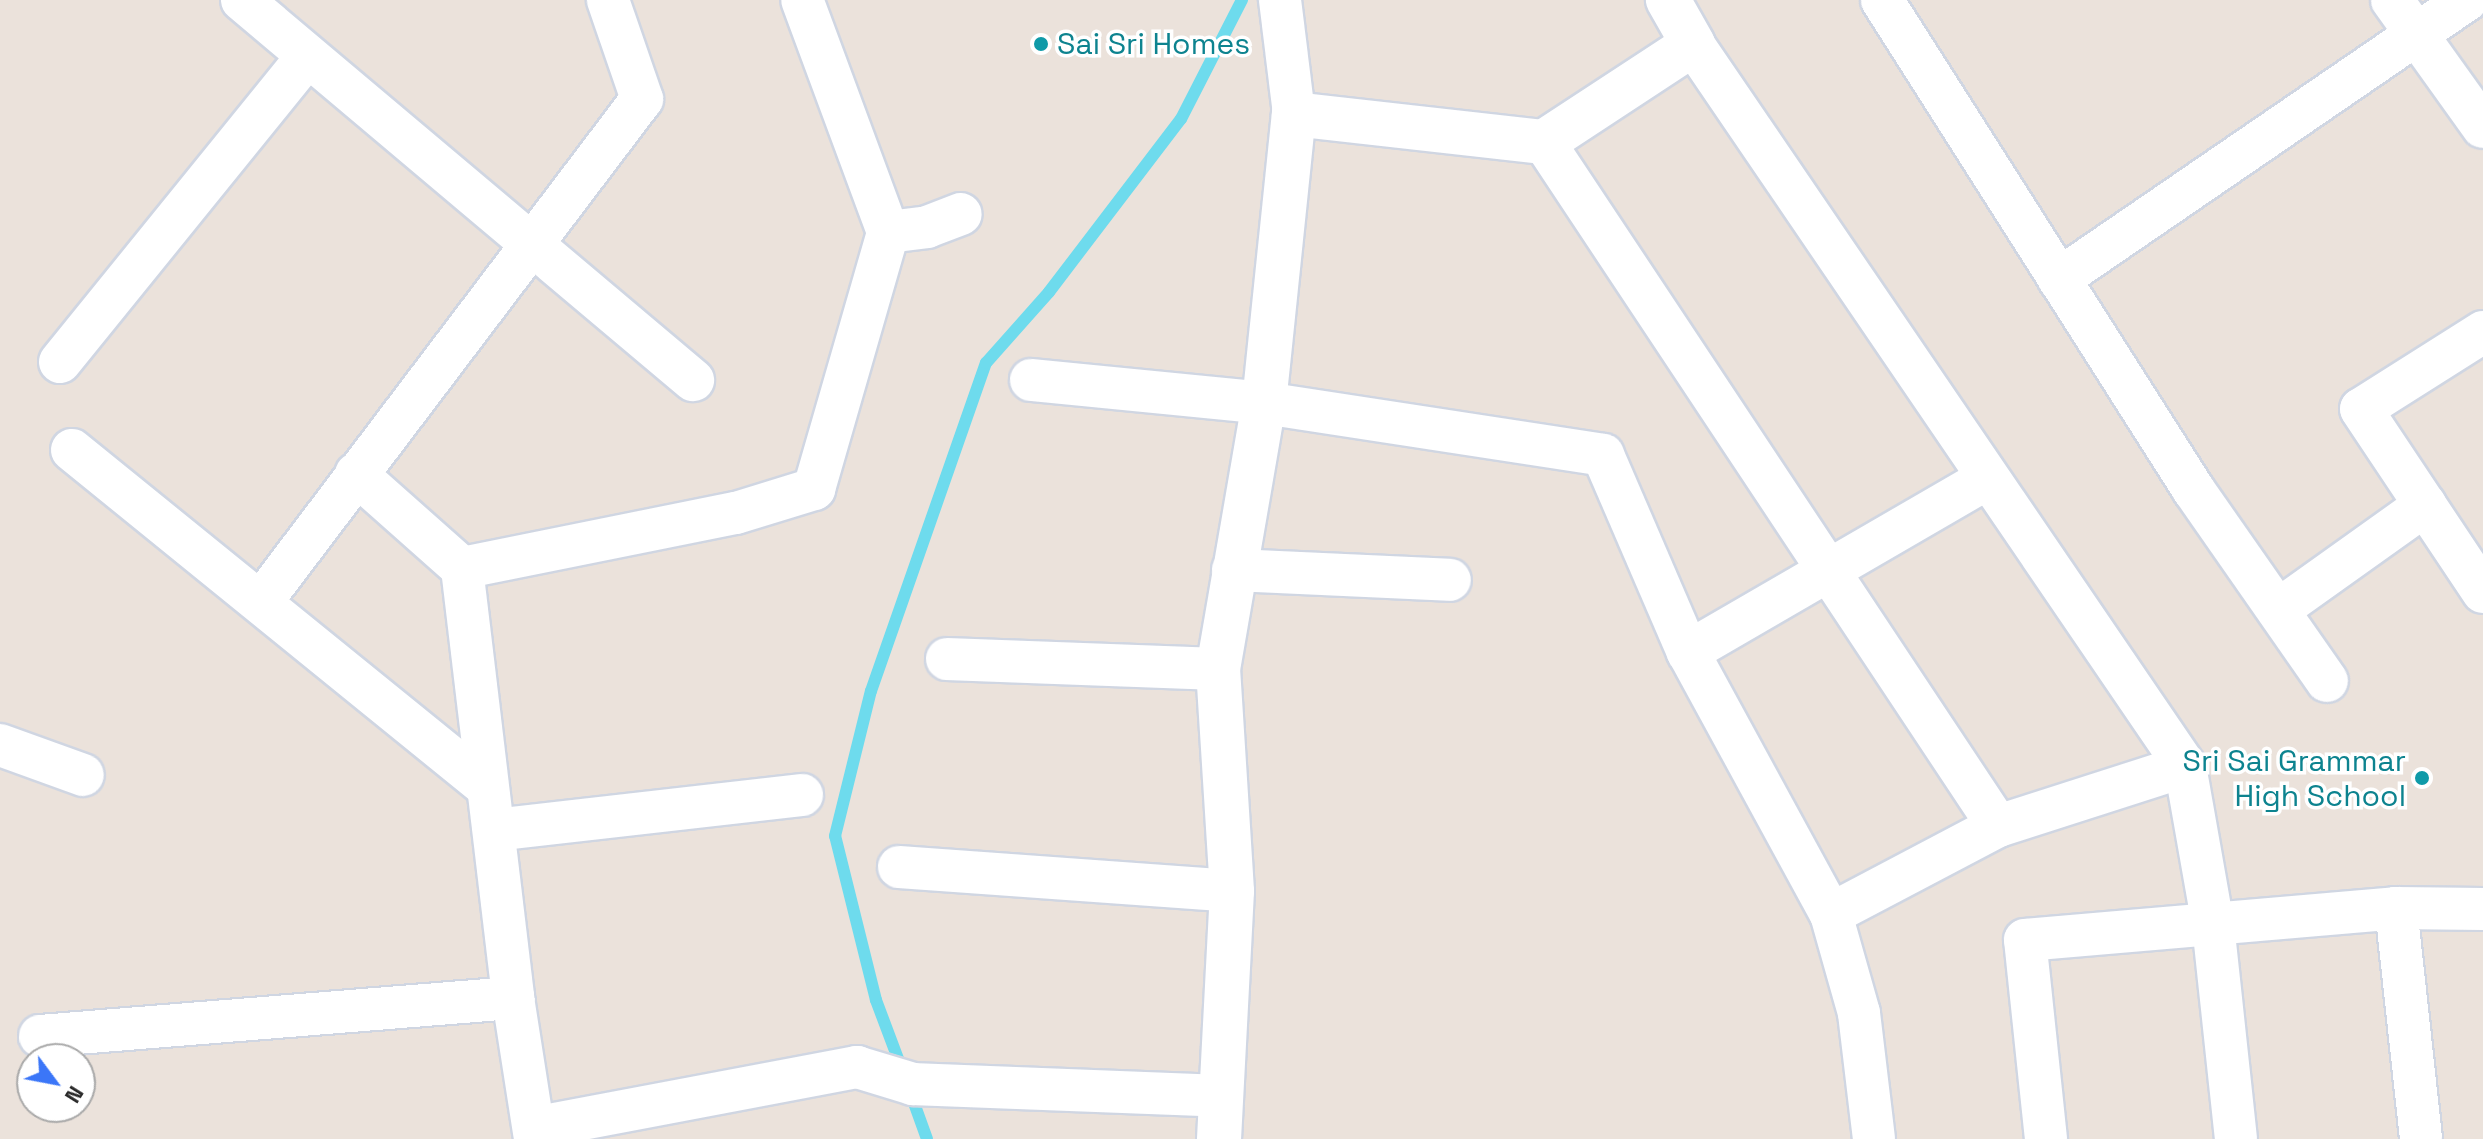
<!DOCTYPE html>
<style>
body{margin:0}
#map{position:relative;width:2483px;height:1139px;overflow:hidden;background:#ebe2db;font-family:"Space Grotesk",sans-serif}
div>[style]{position:absolute}
.stream>*{height:12px;margin:-6px;padding:0 6px;transform-origin:6px;border-radius:6px;background:#6edbed}
.roads{filter:drop-shadow(2px 0 #d0d6e2) drop-shadow(-2px 0 #d0d6e2) drop-shadow(0 2px #d0d6e2) drop-shadow(0 -2px #d0d6e2)}
.minor>*{height:42px;margin:-21px;padding:0 21px;transform-origin:21px;border-radius:21px;background:#fff}
.tertiary>*{height:44px;margin:-22px;padding:0 22px;transform-origin:22px;border-radius:22px;background:#fff}
.dots>*{width:22px;height:22px;translate:-50% -50%;box-sizing:border-box;border:4px solid #fff;border-radius:50%}
span{translate:-50% -50%;white-space:nowrap;text-align:center;line-height:1.15;-webkit-text-stroke:7px #fff;paint-order:stroke}
.culture-label{font-size:30px;color:#0d838f}
.left{translate:0 -50%;text-align:left}
.right{translate:-100% -50%;text-align:right}
.north{position:absolute;left:16px;top:1043px;width:80px;height:80px;box-sizing:border-box;background:#fff;border:2px solid #a9a9a9;border-radius:50%;rotate:122deg;font-size:22px;font-weight:700;line-height:32px;text-align:center;color:#292929}
.north::after{content:'';display:block;margin:auto;width:28px;height:36px;background:#3b76f8;clip-path:polygon(50% 0,100% 100%,50% 72%,0 100%)}
</style>
<div id="map">
<div class="stream">
<i style="left:903px;top:1072px;width:77px;rotate:-110.6deg"></i>
<i style="left:876px;top:1000px;width:169px;rotate:-104deg"></i>
<i style="left:835px;top:836px;width:149px;rotate:-76.1deg"></i>
<i style="left:871px;top:691px;width:348px;rotate:-70.7deg"></i>
<i style="left:986px;top:363px;width:95px;rotate:-48.4deg"></i>
<i style="left:1049px;top:292px;width:218px;rotate:-52.7deg"></i>
<i style="left:1181px;top:119px;width:134px;rotate:-62.9deg"></i>
<i style="left:909px;top:1089px;width:53px;rotate:70.2deg"></i>
</div>
<div class="roads">
<div class="minor">
<i style="left:242px;top:0;width:590px;rotate:40.12deg"></i>
<i style="left:1280px;top:0;width:115px;rotate:83deg"></i>
<i style="left:1882px;top:0;width:580px;rotate:57.54deg"></i>
<i style="left:2193px;top:489px;width:234px;rotate:55.1deg"></i>
<i style="left:2392px;top:0;width:156px;rotate:54.4deg"></i>
<i style="left:1693px;top:44px;width:874px;rotate:55.73deg"></i>
<i style="left:2185px;top:766px;width:160px;rotate:80deg"></i>
<i style="left:2213px;top:924px;width:216px;rotate:83.9deg"></i>
<i style="left:1544px;top:142px;width:821px;rotate:56.43deg"></i>
<i style="left:888px;top:232px;width:39px;rotate:-7deg"></i>
<i style="left:927px;top:227px;width:36px;rotate:-21deg"></i>
<i style="left:2059px;top:279px;width:494px;rotate:-34.4deg"></i>
<i style="left:2483px;top:332px;width:144px;rotate:147.7deg"></i>
<i style="left:2361px;top:409px;width:220px;rotate:56.3deg"></i>
<i style="left:60px;top:362px;width:392px;rotate:-51deg"></i>
<i style="left:1031px;top:380px;width:234px;rotate:5.6deg"></i>
<i style="left:1264px;top:403px;width:343px;rotate:8.7deg"></i>
<i style="left:1603px;top:455px;width:215px;rotate:66.7deg"></i>
<i style="left:1688px;top:652px;width:298px;rotate:61.4deg"></i>
<i style="left:72px;top:450px;width:533px;rotate:39.06deg"></i>
<i style="left:356px;top:474px;width:142px;rotate:41.6deg"></i>
<i style="left:462px;top:568px;width:433px;rotate:83.2deg"></i>
<i style="left:513px;top:998px;width:143px;rotate:81.1deg"></i>
<i style="left:462px;top:568px;width:279px;rotate:-11.4deg"></i>
<i style="left:736px;top:513px;width:82px;rotate:-17.1deg"></i>
<i style="left:814px;top:489px;width:267px;rotate:-73.9deg"></i>
<i style="left:888px;top:232px;width:247px;rotate:-110.3deg"></i>
<i style="left:1233px;top:570px;width:217px;rotate:2.6deg"></i>
<i style="left:261px;top:602px;width:631px;rotate:-52.86deg"></i>
<i style="left:642px;top:99px;width:105px;rotate:-109deg"></i>
<i style="left:2278px;top:610px;width:181px;rotate:-35.5deg"></i>
<i style="left:1688px;top:652px;width:343px;rotate:-30.1deg"></i>
<i style="left:947px;top:659px;width:271px;rotate:2.1deg"></i>
<i style="left:0;top:745px;width:88px;rotate:19.9deg"></i>
<i style="left:494px;top:830px;width:310px;rotate:-6.5deg"></i>
<i style="left:899px;top:867px;width:334px;rotate:4.1deg"></i>
<i style="left:2396px;top:908px;width:232px;rotate:83.8deg"></i>
<i style="left:40px;top:1036px;width:475px;rotate:-4.6deg"></i>
<i style="left:534px;top:1128px;width:329px;rotate:-10.7deg"></i>
<i style="left:857px;top:1067px;width:59px;rotate:16.9deg"></i>
<i style="left:913px;top:1084px;width:308px;rotate:2.2deg"></i>
<i style="left:1874px;top:1139px;width:127px;rotate:-96.8deg"></i>
<i style="left:1859px;top:1013px;width:103px;rotate:-105.8deg"></i>
<i style="left:1831px;top:914px;width:189px;rotate:-27.8deg"></i>
<i style="left:1998px;top:826px;width:196px;rotate:-17.8deg"></i>
<i style="left:2046px;top:1139px;width:200px;rotate:-96deg"></i>
<i style="left:2025px;top:940px;width:372px;rotate:-4.9deg"></i>
<i style="left:2396px;top:908px;width:87px;rotate:0.7deg"></i>
</div>
<div class="tertiary">
<i style="left:1219px;top:1139px;width:248px;rotate:-87deg"></i>
<i style="left:1232px;top:891px;width:222px;rotate:-93.6deg"></i>
<i style="left:1218px;top:669px;width:270px;rotate:-80.2deg"></i>
<i style="left:1264px;top:403px;width:291px;rotate:-84.1deg"></i>
<i style="left:1294px;top:114px;width:252px;rotate:6.4deg"></i>
<i style="left:1544px;top:142px;width:178px;rotate:-33.3deg"></i>
<i style="left:1693px;top:44px;width:51px;rotate:-119.6deg"></i>
</div>
</div>
<div class="dots">
<i style="left:1041px;top:44px;background:#0f9aa8"></i>
<i style="left:2422px;top:778px;background:#0f9aa8"></i>
</div>
<div class="culture-label">
<span class="left" style="left:1057px;top:44px">Sai Sri Homes</span>
<span class="right" style="left:2406px;top:778px">Sri Sai Grammar<br>High School</span>
</div>
<div class="north">N</div>
</div>
